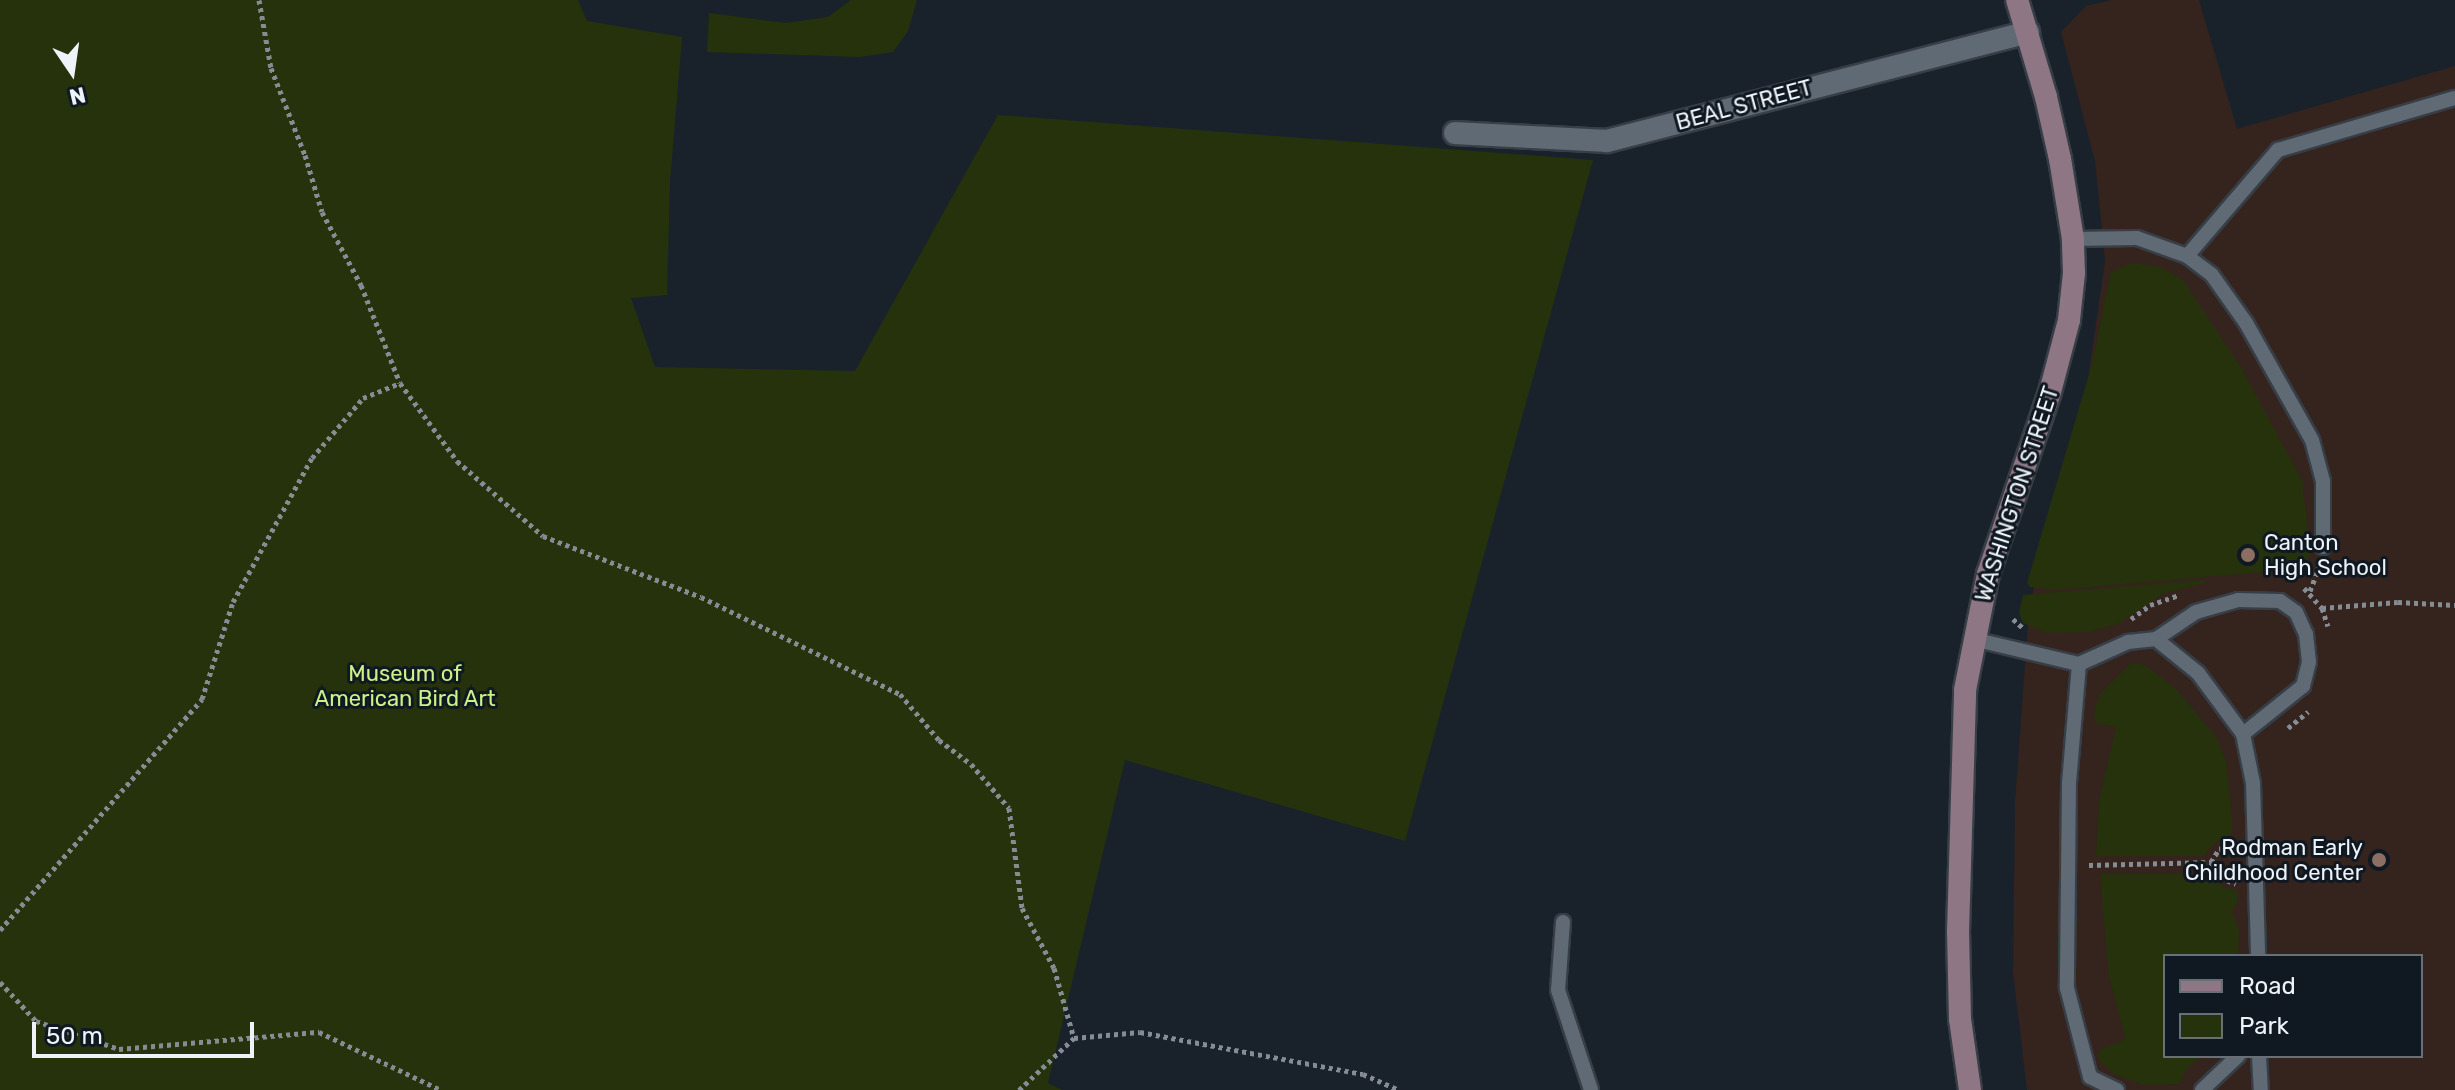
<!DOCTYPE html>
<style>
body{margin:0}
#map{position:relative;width:2455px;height:1090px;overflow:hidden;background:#19222b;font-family:Rubik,sans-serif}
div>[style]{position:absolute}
.education>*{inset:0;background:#35231d}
.green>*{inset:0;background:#26320c}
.path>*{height:5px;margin-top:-2.5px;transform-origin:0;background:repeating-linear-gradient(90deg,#858c94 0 4px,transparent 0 8px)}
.roads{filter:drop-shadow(2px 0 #373e46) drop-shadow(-2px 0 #373e46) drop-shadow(0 2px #373e46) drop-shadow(0 -2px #373e46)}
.service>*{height:14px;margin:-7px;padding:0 7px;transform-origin:7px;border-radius:7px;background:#5f6a75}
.minor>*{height:22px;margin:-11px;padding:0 11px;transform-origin:11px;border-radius:11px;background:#5f6a75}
.secondary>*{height:22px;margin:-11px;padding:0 11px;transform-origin:11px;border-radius:11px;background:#8e7685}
.dots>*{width:22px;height:22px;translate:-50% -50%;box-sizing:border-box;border:4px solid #101921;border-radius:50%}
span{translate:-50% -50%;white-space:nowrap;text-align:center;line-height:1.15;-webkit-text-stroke:6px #101921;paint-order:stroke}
.street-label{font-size:22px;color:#edf3f9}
.poi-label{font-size:22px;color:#edf3f9}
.left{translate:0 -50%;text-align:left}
.right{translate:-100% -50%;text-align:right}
.park-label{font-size:22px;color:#cbf287}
.legend{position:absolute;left:2163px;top:954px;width:260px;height:104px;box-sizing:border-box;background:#101921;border:2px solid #687077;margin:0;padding:10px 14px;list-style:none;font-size:24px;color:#edf3f9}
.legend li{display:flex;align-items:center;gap:16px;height:40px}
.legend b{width:40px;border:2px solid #687077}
.north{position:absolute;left:32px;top:32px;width:80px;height:80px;-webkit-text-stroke:6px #101921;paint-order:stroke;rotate:167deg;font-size:22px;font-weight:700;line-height:32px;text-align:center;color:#edf3f9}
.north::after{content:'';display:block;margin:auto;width:28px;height:36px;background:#edf3f9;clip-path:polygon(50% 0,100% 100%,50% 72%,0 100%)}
.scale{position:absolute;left:32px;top:1022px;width:222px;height:36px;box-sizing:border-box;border:4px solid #edf3f9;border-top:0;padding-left:10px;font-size:24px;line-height:28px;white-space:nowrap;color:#edf3f9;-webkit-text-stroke:6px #101921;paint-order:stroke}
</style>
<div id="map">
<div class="education">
<i style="clip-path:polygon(evenodd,2112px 0,2199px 0,2237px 129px,2455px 66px,2455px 1090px,2027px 1090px,2013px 972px,2015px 802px,2029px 611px,2052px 500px,2083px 413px,2105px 261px,2095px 161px,2061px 32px,2086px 6px,2112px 0,2165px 956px,2421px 956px,2421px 1056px,2165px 1056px,2165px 956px)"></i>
</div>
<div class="green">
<i style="clip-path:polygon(0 0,578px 0,587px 21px,682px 37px,670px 182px,667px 295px,631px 298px,655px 367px,855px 371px,998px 115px,1593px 160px,1405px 841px,1125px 760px,1048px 1083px,1062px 1090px,0 1090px)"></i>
<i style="clip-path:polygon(851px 0,917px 0,908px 31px,893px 52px,859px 57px,707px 52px,709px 13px,786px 23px,828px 17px)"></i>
<i style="clip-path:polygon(2132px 263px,2160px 267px,2183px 280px,2240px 366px,2302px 480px,2311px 554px,2303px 564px,2275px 571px,2052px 590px,2030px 587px,2027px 583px,2091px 368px,2111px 272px)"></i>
<i style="clip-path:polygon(2204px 580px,2206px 583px,2164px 593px,2118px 624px,2088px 632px,2048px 633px,2023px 623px,2019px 613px,2023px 595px)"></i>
<i style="clip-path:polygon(2131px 663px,2145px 665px,2178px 691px,2216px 737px,2226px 761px,2233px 828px,2230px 838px,2217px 841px,2203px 856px,2096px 856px,2099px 802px,2116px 727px,2096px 723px,2094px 715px,2099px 695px)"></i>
<i style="clip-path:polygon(2100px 874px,2209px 874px,2223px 887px,2237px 891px,2237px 904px,2231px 911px,2239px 929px,2238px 956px,2165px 956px,2165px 1056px,2201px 1056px,2186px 1070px,2180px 1084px,2144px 1085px,2114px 1074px,2099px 1060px,2097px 1055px,2102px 1049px,2124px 1040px,2125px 1036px,2109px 977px)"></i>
</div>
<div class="path">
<i style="left:259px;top:0;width:69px;rotate:80deg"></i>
<i style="left:271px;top:68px;width:93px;rotate:68.7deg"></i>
<i style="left:305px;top:155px;width:59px;rotate:73.4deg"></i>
<i style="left:322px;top:212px;width:83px;rotate:61.9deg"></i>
<i style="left:361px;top:285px;width:105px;rotate:68.3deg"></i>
<i style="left:400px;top:383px;width:97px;rotate:53.8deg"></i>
<i style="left:457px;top:461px;width:114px;rotate:41.1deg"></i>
<i style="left:543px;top:536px;width:169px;rotate:21.1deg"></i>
<i style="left:701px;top:597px;width:221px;rotate:26deg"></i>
<i style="left:900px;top:694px;width:60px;rotate:49.7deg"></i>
<i style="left:939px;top:740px;width:40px;rotate:37deg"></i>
<i style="left:971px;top:764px;width:58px;rotate:49.2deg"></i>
<i style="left:1009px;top:808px;width:101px;rotate:82.6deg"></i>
<i style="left:1022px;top:908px;width:68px;rotate:61.9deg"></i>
<i style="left:1054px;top:968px;width:73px;rotate:74.1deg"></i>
<i style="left:2304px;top:588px;width:27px;rotate:48deg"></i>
<i style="left:2322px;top:608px;width:19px;rotate:72deg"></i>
<i style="left:2310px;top:591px;width:26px;rotate:-69deg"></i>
<i style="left:2322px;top:608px;width:76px;rotate:-4.5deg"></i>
<i style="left:2398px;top:602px;width:57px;rotate:3deg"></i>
<i style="left:2013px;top:619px;width:13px;rotate:42deg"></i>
<i style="left:2131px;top:619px;width:24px;rotate:-36deg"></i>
<i style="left:2150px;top:605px;width:31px;rotate:-19deg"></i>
<i style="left:2288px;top:728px;width:26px;rotate:-39deg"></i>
<i style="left:2211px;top:862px;width:17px;rotate:59deg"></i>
<i style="left:2220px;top:877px;width:17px;rotate:24deg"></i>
<i style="left:2089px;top:865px;width:122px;rotate:-1.4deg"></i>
<i style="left:2211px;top:862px;width:15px;rotate:-58deg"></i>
<i style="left:2219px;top:849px;width:16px;rotate:-14deg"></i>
<i style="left:0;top:930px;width:307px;rotate:-48.8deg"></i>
<i style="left:202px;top:699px;width:102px;rotate:-72.3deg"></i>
<i style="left:233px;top:602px;width:164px;rotate:-61.3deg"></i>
<i style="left:312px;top:458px;width:79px;rotate:-49.6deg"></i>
<i style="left:363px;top:398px;width:40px;rotate:-22deg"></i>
<i style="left:0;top:982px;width:53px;rotate:47.3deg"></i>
<i style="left:36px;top:1021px;width:88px;rotate:18.6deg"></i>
<i style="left:119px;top:1049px;width:201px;rotate:-4.9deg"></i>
<i style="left:319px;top:1032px;width:135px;rotate:25.4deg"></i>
<i style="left:1019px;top:1090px;width:76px;rotate:-43.4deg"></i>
<i style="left:1074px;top:1038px;width:66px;rotate:-5.2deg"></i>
<i style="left:1140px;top:1032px;width:227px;rotate:10.7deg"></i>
<i style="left:1363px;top:1074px;width:39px;rotate:24deg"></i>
</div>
<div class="roads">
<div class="service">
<i style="left:2073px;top:239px;width:64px;rotate:-0.9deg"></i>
<i style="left:2137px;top:238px;width:53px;rotate:19.8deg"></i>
<i style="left:2187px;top:256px;width:140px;rotate:-49.4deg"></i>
<i style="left:2278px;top:150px;width:184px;rotate:-16.4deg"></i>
<i style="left:2187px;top:256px;width:31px;rotate:37deg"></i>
<i style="left:2212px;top:275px;width:59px;rotate:54.7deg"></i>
<i style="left:2246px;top:323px;width:134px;rotate:60.6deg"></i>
<i style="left:2312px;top:440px;width:42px;rotate:75deg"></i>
<i style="left:2323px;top:481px;width:66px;rotate:90deg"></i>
<i style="left:1973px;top:639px;width:109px;rotate:13.3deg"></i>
<i style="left:2079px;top:664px;width:54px;rotate:-24.2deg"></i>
<i style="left:2128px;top:642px;width:28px;rotate:-6deg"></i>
<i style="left:2156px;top:639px;width:54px;rotate:39deg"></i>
<i style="left:2198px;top:673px;width:76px;rotate:53.6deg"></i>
<i style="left:2243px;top:734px;width:50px;rotate:78.5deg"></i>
<i style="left:2253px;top:783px;width:173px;rotate:88.3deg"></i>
<i style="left:2156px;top:639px;width:48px;rotate:-34deg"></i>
<i style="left:2196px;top:612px;width:44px;rotate:-15.9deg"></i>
<i style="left:2238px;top:600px;width:42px;rotate:1.4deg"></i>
<i style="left:2280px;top:601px;width:19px;rotate:35deg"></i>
<i style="left:2296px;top:612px;width:24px;rotate:66deg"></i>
<i style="left:2306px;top:634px;width:28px;rotate:84deg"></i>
<i style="left:2309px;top:662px;width:25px;rotate:104deg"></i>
<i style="left:2303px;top:686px;width:77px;rotate:141.3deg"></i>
<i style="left:2079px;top:664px;width:118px;rotate:94.8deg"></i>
<i style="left:2069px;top:782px;width:206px;rotate:90.6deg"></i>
<i style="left:2067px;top:988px;width:92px;rotate:75.5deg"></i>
<i style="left:2090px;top:1077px;width:30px;rotate:26deg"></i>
<i style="left:1563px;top:922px;width:68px;rotate:94.2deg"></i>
<i style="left:1558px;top:990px;width:105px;rotate:71.7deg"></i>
<i style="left:2259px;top:1056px;width:34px;rotate:87deg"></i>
<i style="left:2202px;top:1090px;width:50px;rotate:-43.4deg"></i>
</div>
<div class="minor">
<i style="left:1455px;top:133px;width:152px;rotate:3deg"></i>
<i style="left:1607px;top:141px;width:435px;rotate:-14.5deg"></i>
</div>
<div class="secondary">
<i style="left:1970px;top:1090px;width:72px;rotate:-98deg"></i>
<i style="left:1960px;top:1019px;width:87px;rotate:-91.3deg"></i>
<i style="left:1958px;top:932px;width:242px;rotate:-88.3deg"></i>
<i style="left:1965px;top:690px;width:118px;rotate:-78.8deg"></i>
<i style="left:1988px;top:574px;width:192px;rotate:-71.2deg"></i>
<i style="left:2050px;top:392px;width:74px;rotate:-75.2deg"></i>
<i style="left:2069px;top:320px;width:47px;rotate:-83.9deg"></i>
<i style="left:2074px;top:273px;width:34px;rotate:-92deg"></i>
<i style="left:2073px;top:239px;width:81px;rotate:-99.2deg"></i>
<i style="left:2060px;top:159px;width:64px;rotate:-102.7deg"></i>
<i style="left:2046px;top:97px;width:101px;rotate:-106.6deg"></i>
</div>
</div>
<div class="dots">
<i style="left:2248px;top:555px;background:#8d6e63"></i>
<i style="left:2379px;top:860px;background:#8d6e63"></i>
</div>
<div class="street-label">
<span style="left:1744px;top:105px;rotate:-15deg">BEAL STREET</span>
<span style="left:2017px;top:494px;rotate:-72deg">WASHINGTON STREET</span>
</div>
<div class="poi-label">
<span class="left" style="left:2264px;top:555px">Canton<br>High School</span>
<span class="right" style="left:2363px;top:860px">Rodman Early<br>Childhood Center</span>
</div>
<div class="park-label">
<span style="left:405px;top:686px">Museum of<br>American Bird Art</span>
</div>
<ul class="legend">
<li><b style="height:10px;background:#8e7685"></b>Road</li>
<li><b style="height:22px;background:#26320c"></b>Park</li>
</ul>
<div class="north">N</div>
<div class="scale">50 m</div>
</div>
